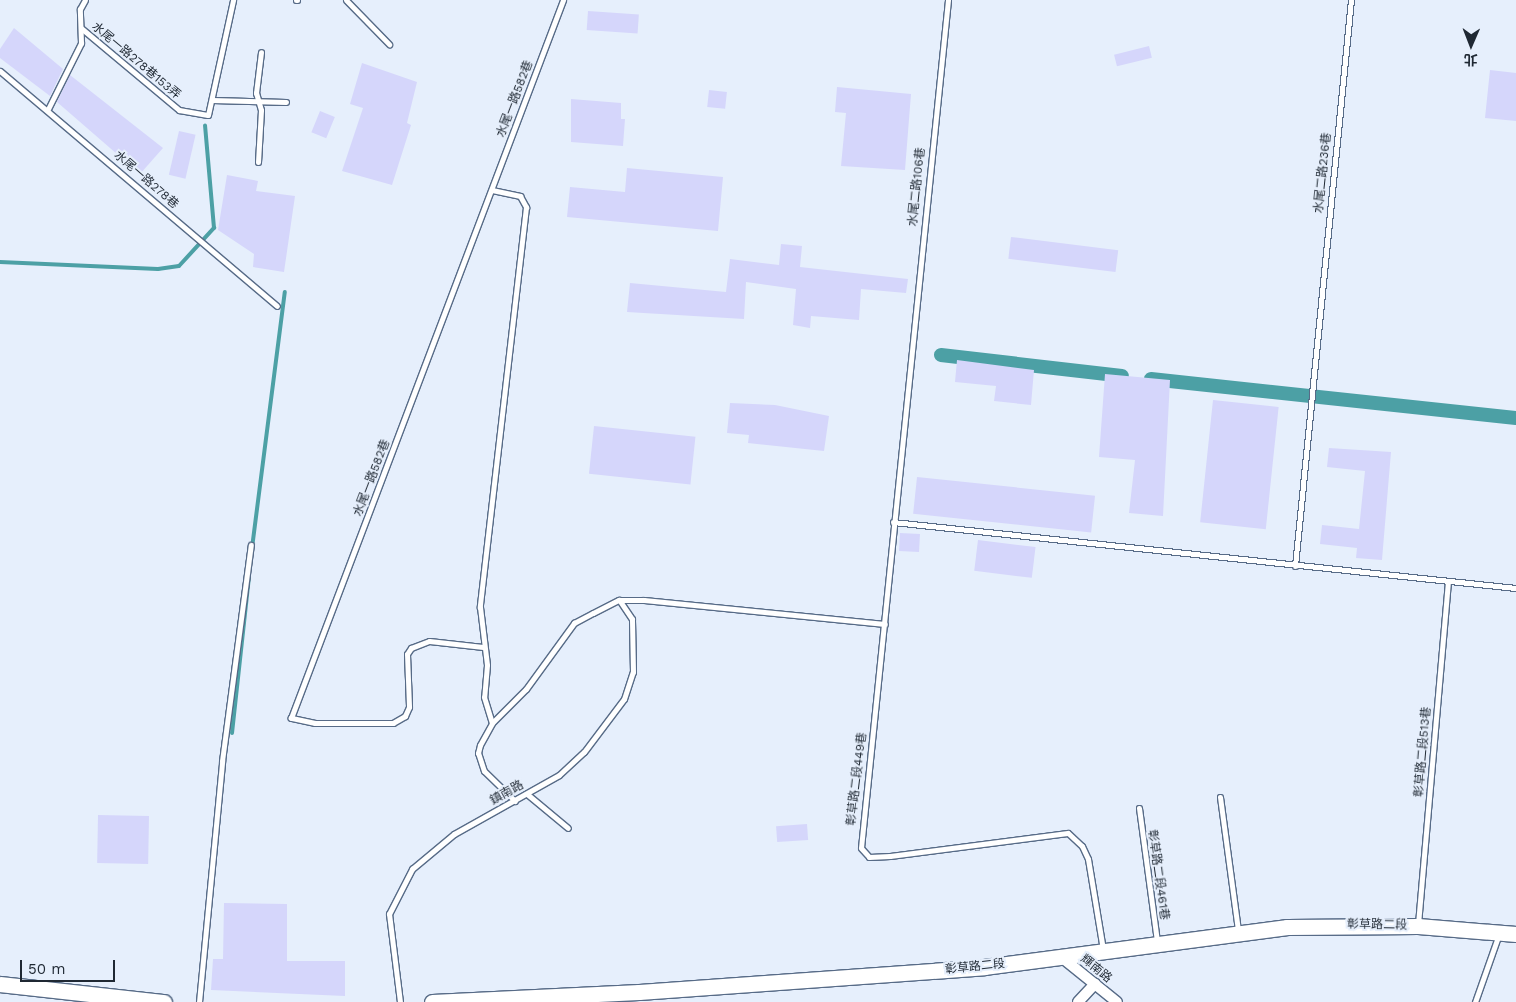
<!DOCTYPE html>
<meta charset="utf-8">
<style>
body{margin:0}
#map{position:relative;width:1516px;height:1002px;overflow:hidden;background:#e6effc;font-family:"Work Sans","Noto Sans TC",sans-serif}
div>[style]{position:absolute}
.stream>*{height:4px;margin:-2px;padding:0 2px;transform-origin:2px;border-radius:2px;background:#4ca0a5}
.canal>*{height:14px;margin:-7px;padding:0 7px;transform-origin:7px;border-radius:7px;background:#4ca0a5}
.building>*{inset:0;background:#d5d6fb;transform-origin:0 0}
.roads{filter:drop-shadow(1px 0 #576b87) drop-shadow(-1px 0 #576b87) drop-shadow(0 1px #576b87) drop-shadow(0 -1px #576b87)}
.lane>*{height:5px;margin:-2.5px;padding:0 2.5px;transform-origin:2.5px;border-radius:2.5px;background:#fff}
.street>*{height:10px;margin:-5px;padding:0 5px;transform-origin:5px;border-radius:5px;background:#fff}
.secondary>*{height:15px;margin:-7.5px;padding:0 7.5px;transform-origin:7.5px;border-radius:7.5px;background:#fff}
span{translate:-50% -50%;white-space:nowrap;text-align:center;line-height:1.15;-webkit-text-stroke:4px #e6effc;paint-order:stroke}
.street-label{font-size:12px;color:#1f2833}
.north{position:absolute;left:1446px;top:20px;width:50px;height:50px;-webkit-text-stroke:4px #e6effc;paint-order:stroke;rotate:181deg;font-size:14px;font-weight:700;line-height:20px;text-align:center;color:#1f2833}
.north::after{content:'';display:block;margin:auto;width:18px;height:22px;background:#1f2833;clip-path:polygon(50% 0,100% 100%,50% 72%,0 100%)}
.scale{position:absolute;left:20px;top:960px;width:95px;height:22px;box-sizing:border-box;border:2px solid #1f2833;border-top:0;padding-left:6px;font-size:15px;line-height:18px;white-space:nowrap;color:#1f2833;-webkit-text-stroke:4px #e6effc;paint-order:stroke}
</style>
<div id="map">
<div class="stream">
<i style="left:0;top:262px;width:158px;rotate:2.5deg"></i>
<i style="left:158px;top:269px;width:21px;rotate:-8deg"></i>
<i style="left:179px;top:266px;width:52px;rotate:-47.4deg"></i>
<i style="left:214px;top:228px;width:103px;rotate:-95deg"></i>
<i style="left:252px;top:548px;width:258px;rotate:-82.7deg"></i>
<i style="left:232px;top:733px;width:157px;rotate:-83.8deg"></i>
</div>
<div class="canal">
<i style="left:941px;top:355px;width:182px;rotate:6.6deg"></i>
<i style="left:1151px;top:379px;width:367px;rotate:6.1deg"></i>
</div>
<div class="building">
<i style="left:588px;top:11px;width:51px;height:19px;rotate:4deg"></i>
<i style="clip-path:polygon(14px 28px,63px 69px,50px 96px,0 58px,0 49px)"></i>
<i style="left:1149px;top:46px;width:12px;height:36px;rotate:76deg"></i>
<i style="clip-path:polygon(362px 63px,417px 82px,407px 123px,411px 125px,392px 185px,342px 171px,363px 108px,350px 104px)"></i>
<i style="clip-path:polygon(1490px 70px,1516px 73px,1516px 121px,1485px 118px)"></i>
<i style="clip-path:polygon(70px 75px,163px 148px,140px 174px,57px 102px)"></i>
<i style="clip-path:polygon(837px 87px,911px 94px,905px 170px,841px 166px,846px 113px,835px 112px)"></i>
<i style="left:709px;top:90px;width:18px;height:17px;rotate:6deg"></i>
<i style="clip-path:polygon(571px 99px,621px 103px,621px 119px,625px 119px,623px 146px,571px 142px)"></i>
<i style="left:320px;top:111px;width:16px;height:23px;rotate:22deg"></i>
<i style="left:179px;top:131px;width:17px;height:45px;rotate:13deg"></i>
<i style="clip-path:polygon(627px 168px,723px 177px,718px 231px,567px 217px,570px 187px,625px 192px)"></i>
<i style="clip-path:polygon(227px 175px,258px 181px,256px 191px,295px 196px,284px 272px,253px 267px,254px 254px,218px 230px)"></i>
<i style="left:1011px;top:237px;width:108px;height:22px;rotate:7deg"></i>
<i style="clip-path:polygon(781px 244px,802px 246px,800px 267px,908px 279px,906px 293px,861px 289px,859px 320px,811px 316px,810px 328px,793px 325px,796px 289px,746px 282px,744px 319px,627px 312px,630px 283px,726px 292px,730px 259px,779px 265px)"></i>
<i style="clip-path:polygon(957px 360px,1034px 370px,1031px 405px,994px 401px,996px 386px,955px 382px)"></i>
<i style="clip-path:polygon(1105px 374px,1170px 380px,1163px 516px,1129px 513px,1135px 460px,1099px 457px)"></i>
<i style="left:1213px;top:400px;width:66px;height:123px;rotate:6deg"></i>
<i style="clip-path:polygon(730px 403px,775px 405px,829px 416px,824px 451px,748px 443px,749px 435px,727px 433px)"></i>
<i style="left:594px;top:426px;width:102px;height:48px;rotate:6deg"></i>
<i style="clip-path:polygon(1329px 448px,1391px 452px,1382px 560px,1356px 558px,1357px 548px,1320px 544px,1322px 525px,1359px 529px,1365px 471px,1327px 467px)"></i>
<i style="left:917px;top:477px;width:179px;height:37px;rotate:6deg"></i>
<i style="left:900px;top:533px;width:20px;height:18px;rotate:3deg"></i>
<i style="left:978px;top:540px;width:58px;height:31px;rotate:7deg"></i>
<i style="left:98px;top:815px;width:51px;height:48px;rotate:1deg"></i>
<i style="left:807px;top:824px;width:16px;height:31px;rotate:86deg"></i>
<i style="clip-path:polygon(224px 903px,287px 904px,287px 961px,345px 961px,345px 996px,211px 990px,213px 959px,223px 959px)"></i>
</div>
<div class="roads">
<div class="lane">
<i style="left:296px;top:0;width:1px"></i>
<i style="left:346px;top:0;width:62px;rotate:45.7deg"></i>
<i style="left:948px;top:0;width:852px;rotate:95.86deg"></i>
<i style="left:861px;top:848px;width:12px;rotate:48deg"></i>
<i style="left:869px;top:857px;width:21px;rotate:-3deg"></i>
<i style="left:890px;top:856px;width:179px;rotate:-7.4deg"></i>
<i style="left:1068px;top:833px;width:19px;rotate:43deg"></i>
<i style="left:1082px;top:846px;width:14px;rotate:65deg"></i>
<i style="left:1088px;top:859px;width:92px;rotate:80.6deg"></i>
<i style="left:81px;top:28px;width:128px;rotate:39.9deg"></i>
<i style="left:179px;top:110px;width:29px;rotate:10deg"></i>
<i style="left:208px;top:115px;width:118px;rotate:-77.7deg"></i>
<i style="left:0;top:71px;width:363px;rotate:40.3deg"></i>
<i style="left:212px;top:100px;width:74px;rotate:1.5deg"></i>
<i style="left:48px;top:109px;width:74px;rotate:-63.4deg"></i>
<i style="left:81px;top:43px;width:34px;rotate:-92deg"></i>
<i style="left:80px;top:9px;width:10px;rotate:-61deg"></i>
<i style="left:258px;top:162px;width:52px;rotate:-86.7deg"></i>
<i style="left:261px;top:110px;width:18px;rotate:-106deg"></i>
<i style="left:256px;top:93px;width:41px;rotate:-83deg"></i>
<i style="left:492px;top:190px;width:29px;rotate:12deg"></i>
<i style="left:520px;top:196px;width:13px;rotate:61deg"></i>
<i style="left:526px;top:207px;width:403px;rotate:96.6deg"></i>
<i style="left:480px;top:607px;width:58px;rotate:83.1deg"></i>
<i style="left:487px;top:665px;width:32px;rotate:95deg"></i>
<i style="left:484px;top:697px;width:27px;rotate:73deg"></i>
<i style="left:893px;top:522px;width:626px;rotate:6.05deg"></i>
<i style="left:1295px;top:566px;width:569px;rotate:-84.35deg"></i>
<i style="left:483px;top:647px;width:54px;rotate:-173.7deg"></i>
<i style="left:429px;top:641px;width:19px;rotate:159deg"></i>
<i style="left:411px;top:648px;width:7px;rotate:124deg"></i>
<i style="left:407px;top:654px;width:53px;rotate:87.8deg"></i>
<i style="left:409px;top:707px;width:10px;rotate:114deg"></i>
<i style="left:405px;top:716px;width:14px;rotate:150deg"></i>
<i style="left:393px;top:723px;width:78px;rotate:180deg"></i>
<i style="left:315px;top:723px;width:25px;rotate:-168deg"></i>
<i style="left:291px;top:718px;width:768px;rotate:-69.25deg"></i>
<i style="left:527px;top:794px;width:53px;rotate:39.7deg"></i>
<i style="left:1220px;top:797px;width:135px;rotate:82.3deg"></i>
<i style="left:515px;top:801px;width:43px;rotate:-135.9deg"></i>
<i style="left:484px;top:771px;width:19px;rotate:-108deg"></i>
<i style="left:478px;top:753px;width:8px;rotate:-76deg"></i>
<i style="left:480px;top:745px;width:25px;rotate:-61deg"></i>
<i style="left:492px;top:723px;width:48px;rotate:-45deg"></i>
<i style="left:526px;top:689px;width:82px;rotate:-54deg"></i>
<i style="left:574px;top:623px;width:21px;rotate:-28deg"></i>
<i style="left:593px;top:613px;width:29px;rotate:-27deg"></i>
<i style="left:619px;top:600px;width:25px"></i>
<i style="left:644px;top:600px;width:242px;rotate:5.7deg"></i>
<i style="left:1139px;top:808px;width:135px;rotate:82.3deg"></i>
<i style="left:1418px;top:924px;width:344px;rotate:-85deg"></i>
<i style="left:199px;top:1002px;width:242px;rotate:-84.5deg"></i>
<i style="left:222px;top:761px;width:218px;rotate:-82.4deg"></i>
<i style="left:400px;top:1002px;width:89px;rotate:-97.1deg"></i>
<i style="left:389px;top:914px;width:51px;rotate:-62.9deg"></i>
<i style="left:412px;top:869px;width:55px;rotate:-39.8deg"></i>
<i style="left:454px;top:834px;width:120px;rotate:-29.3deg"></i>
<i style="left:559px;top:775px;width:34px;rotate:-43deg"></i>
<i style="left:584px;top:752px;width:66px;rotate:-53deg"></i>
<i style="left:624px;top:699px;width:28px;rotate:-72deg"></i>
<i style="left:633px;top:672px;width:53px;rotate:-91.1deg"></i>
<i style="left:632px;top:619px;width:23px;rotate:-124deg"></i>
<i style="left:1475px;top:1002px;width:72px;rotate:-70.6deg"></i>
</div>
<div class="street">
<i style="left:1060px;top:956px;width:73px;rotate:38.9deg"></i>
<i style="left:1078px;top:1002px;width:25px;rotate:-47deg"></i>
</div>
<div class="secondary">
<i style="left:0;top:984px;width:165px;rotate:6.3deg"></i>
<i style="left:432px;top:1002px;width:207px;rotate:-2.8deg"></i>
<i style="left:639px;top:992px;width:346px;rotate:-4.1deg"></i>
<i style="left:984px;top:967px;width:306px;rotate:-7.5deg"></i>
<i style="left:1287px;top:927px;width:131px;rotate:-0.4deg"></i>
<i style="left:1418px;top:926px;width:98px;rotate:4.7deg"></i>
</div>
</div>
<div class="street-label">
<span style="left:136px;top:61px;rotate:40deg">水尾一路278巷153弄</span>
<span style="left:515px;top:99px;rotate:-69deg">水尾一路582巷</span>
<span style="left:1323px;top:173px;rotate:-84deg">水尾二路236巷</span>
<span style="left:146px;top:180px;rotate:41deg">水尾一路278巷</span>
<span style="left:917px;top:187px;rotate:-84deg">水尾二路106巷</span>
<span style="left:372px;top:478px;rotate:-69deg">水尾一路582巷</span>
<span style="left:1423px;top:752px;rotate:-85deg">彰草路二段513巷</span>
<span style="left:857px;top:779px;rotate:-83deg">彰草路二段449巷</span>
<span style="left:507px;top:793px;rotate:-29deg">鎮南路</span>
<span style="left:1158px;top:875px;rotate:82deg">彰草路二段461巷</span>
<span style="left:1377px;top:925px;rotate:1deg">彰草路二段</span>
<span style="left:975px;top:967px;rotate:-6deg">彰草路二段</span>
<span style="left:1096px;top:969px;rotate:39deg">輝南路</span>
</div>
<div class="north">北</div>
<div class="scale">50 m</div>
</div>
